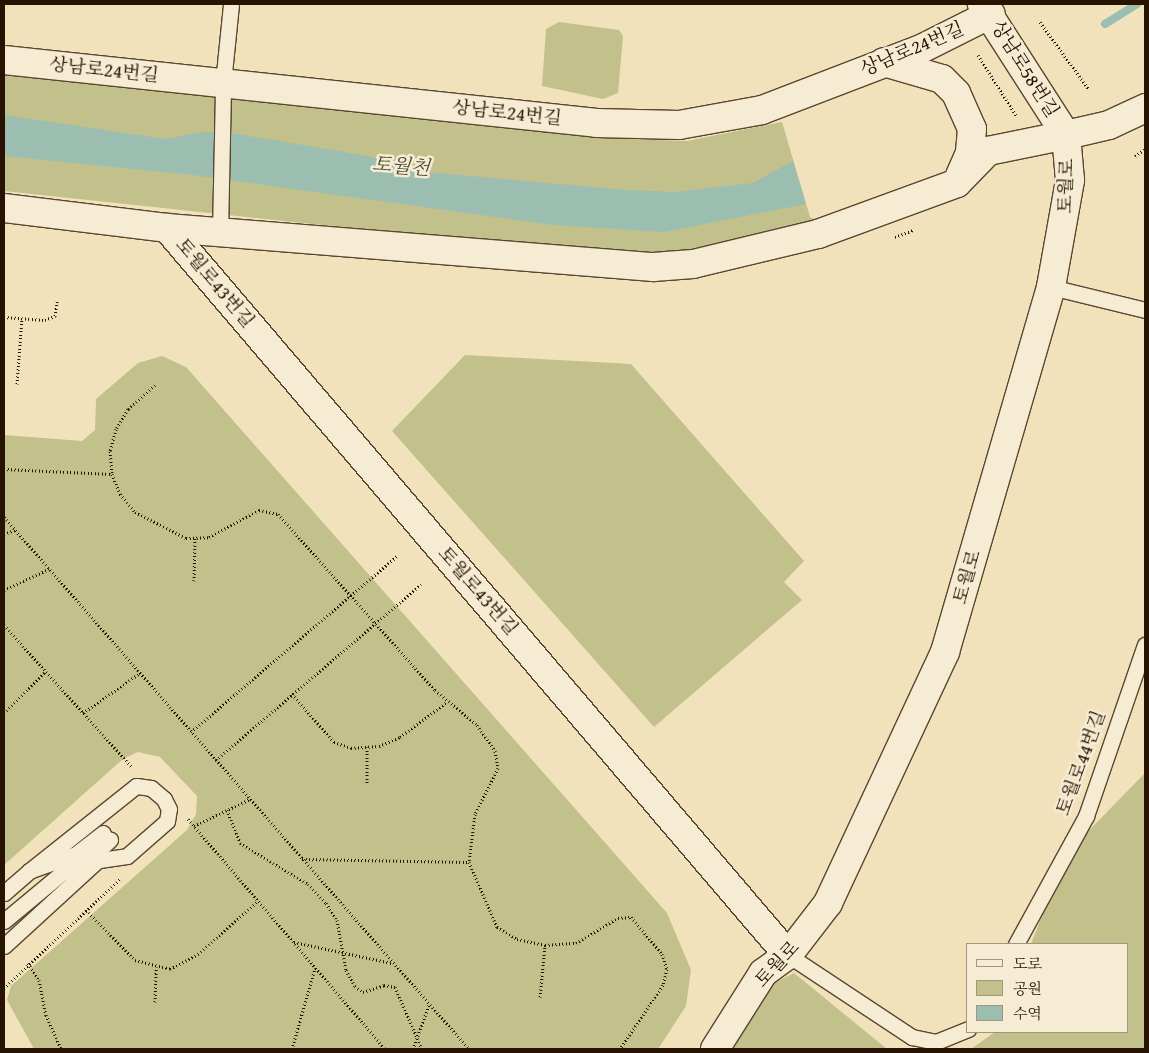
<!DOCTYPE html>
<meta charset="utf-8">
<style>
body{margin:0}
#map{position:relative;width:1149px;height:1053px;overflow:hidden;background:#f1e2bb;font-family:"Gentium Book Plus","Noto Serif KR",serif}
div>[style]{position:absolute}
.green>*{inset:0;background:#c2c08b}
.water>*{inset:0;background:#9bbeb0}
.stream>*{height:8px;margin:-4px;padding:0 4px;transform-origin:4px;border-radius:4px;background:#9bbeb0}
.path>*{height:3px;margin-top:-1.5px;transform-origin:0;background:repeating-linear-gradient(90deg,#281201 0 1px,transparent 0 3.5px)}
.roads{filter:drop-shadow(1px 0 #5a4630) drop-shadow(-1px 0 #5a4630) drop-shadow(0 1px #5a4630) drop-shadow(0 -1px #5a4630)}
.lane>*{height:15px;margin:-7.5px;padding:0 7.5px;transform-origin:7.5px;border-radius:7.5px;background:#f6ecd3}
.street>*{height:28px;margin:-14px;padding:0 14px;transform-origin:14px;border-radius:14px;background:#f6ecd3}
.secondary>*{height:28px;margin:-14px;padding:0 14px;transform-origin:14px;border-radius:14px;background:#f6ecd3}
span{translate:-50% -50%;white-space:nowrap;text-align:center;line-height:1.15;-webkit-text-stroke:5px #f6ecd3;paint-order:stroke}
.street-label{font-size:19px;color:#281201}
.water-label{font-size:20px;color:#504e3e;font-style:italic}
.frame{position:absolute;inset:0;border:5px solid #281201;pointer-events:none}
.legend{position:absolute;left:966px;top:943px;width:162px;height:90px;box-sizing:border-box;background:#f6ecd3;border:1px solid #a4957f;margin:0;padding:6px 9px;list-style:none;font-size:15px;color:#281201}
.legend li{display:flex;align-items:center;gap:10px;height:25px}
.legend b{width:25px;border:1px solid #a4957f}
</style>
<div id="map">
<div class="green">
<i style="clip-path:polygon(559px 22px,619px 30px,623px 36px,618px 93px,603px 99px,542px 86px,546px 29px)"></i>
<i style="clip-path:polygon(4px 74px,629px 139px,687px 141px,782px 122px,810px 217px,816px 220px,748px 244px,665px 254px,424px 236px,4px 191px)"></i>
<i style="clip-path:polygon(465px 355px,631px 364px,804px 561px,784px 582px,802px 600px,654px 727px,392px 431px)"></i>
<i style="clip-path:polygon(162px 356px,186px 367px,667px 913px,691px 970px,686px 1006px,658px 1049px,34px 1049px,7px 1000px,11px 986px,187px 830px,196px 814px,197px 796px,160px 757px,138px 752px,123px 759px,4px 865px,4px 435px,82px 441px,95px 430px,96px 399px,138px 363px)"></i>
<i style="clip-path:polygon(1145px 773px,1145px 1049px,971px 1049px,995px 1032px,1128px 1032px,1128px 944px,1031px 944px,1066px 854px)"></i>
<i style="clip-path:polygon(794px 973px,887px 1049px,731px 1049px,772px 984px)"></i>
</div>
<div class="water">
<i style="clip-path:polygon(4px 115px,165px 139px,201px 132px,237px 134px,397px 161px,426px 172px,626px 190px,675px 192px,753px 183px,793px 161px,806px 204px,664px 232px,553px 225px,193px 175px,4px 156px)"></i>
</div>
<div class="stream">
<i style="left:1105px;top:24px;width:38px;rotate:-32deg"></i>
</div>
<div class="path">
<i style="left:1040px;top:22px;width:82px;rotate:54deg"></i>
<i style="left:978px;top:55px;width:73px;rotate:57.8deg"></i>
<i style="left:1135px;top:156px;width:12px;rotate:-35deg"></i>
<i style="left:895px;top:237px;width:19px;rotate:-21deg"></i>
<i style="left:4px;top:317px;width:41px;rotate:4.2deg"></i>
<i style="left:45px;top:320px;width:11px;rotate:-22deg"></i>
<i style="left:55px;top:316px;width:15px;rotate:-82deg"></i>
<i style="left:17px;top:384px;width:66px;rotate:-85.7deg"></i>
<i style="left:155px;top:385px;width:36px;rotate:138deg"></i>
<i style="left:128px;top:409px;width:23px;rotate:121deg"></i>
<i style="left:116px;top:429px;width:23px;rotate:105deg"></i>
<i style="left:110px;top:451px;width:23px;rotate:85deg"></i>
<i style="left:112px;top:474px;width:22px;rotate:68deg"></i>
<i style="left:120px;top:494px;width:23px;rotate:50deg"></i>
<i style="left:135px;top:512px;width:57px;rotate:27deg"></i>
<i style="left:186px;top:538px;width:23px;rotate:-2deg"></i>
<i style="left:209px;top:537px;width:57px;rotate:-28.4deg"></i>
<i style="left:259px;top:510px;width:19px;rotate:12deg"></i>
<i style="left:278px;top:514px;width:236px;rotate:48.3deg"></i>
<i style="left:435px;top:690px;width:55px;rotate:39.8deg"></i>
<i style="left:477px;top:725px;width:32px;rotate:55deg"></i>
<i style="left:495px;top:751px;width:17px;rotate:80deg"></i>
<i style="left:498px;top:768px;width:51px;rotate:116.6deg"></i>
<i style="left:475px;top:814px;width:48px;rotate:97.1deg"></i>
<i style="left:469px;top:862px;width:71px;rotate:66.7deg"></i>
<i style="left:497px;top:927px;width:23px;rotate:31deg"></i>
<i style="left:517px;top:939px;width:29px;rotate:12deg"></i>
<i style="left:545px;top:945px;width:31px;rotate:-4deg"></i>
<i style="left:576px;top:943px;width:49px;rotate:-30.8deg"></i>
<i style="left:618px;top:918px;width:13px;rotate:-4deg"></i>
<i style="left:631px;top:917px;width:48px;rotate:50deg"></i>
<i style="left:662px;top:954px;width:16px;rotate:72deg"></i>
<i style="left:667px;top:969px;width:16px;rotate:104deg"></i>
<i style="left:663px;top:985px;width:77px;rotate:123.9deg"></i>
<i style="left:4px;top:469px;width:108px;rotate:2.7deg"></i>
<i style="left:4px;top:517px;width:707px;rotate:48.84deg"></i>
<i style="left:4px;top:534px;width:12px;rotate:-20deg"></i>
<i style="left:194px;top:581px;width:44px;rotate:-88.7deg"></i>
<i style="left:4px;top:590px;width:50px;rotate:-25deg"></i>
<i style="left:4px;top:625px;width:191px;rotate:48deg"></i>
<i style="left:292px;top:694px;width:64px;rotate:48.8deg"></i>
<i style="left:334px;top:742px;width:18px;rotate:19deg"></i>
<i style="left:351px;top:748px;width:28px;rotate:-4deg"></i>
<i style="left:379px;top:746px;width:23px;rotate:-23deg"></i>
<i style="left:400px;top:737px;width:59px;rotate:-36.7deg"></i>
<i style="left:4px;top:713px;width:59px;rotate:-45deg"></i>
<i style="left:83px;top:713px;width:70px;rotate:-35.1deg"></i>
<i style="left:191px;top:732px;width:271px;rotate:-40.5deg"></i>
<i style="left:367px;top:747px;width:36px;rotate:90deg"></i>
<i style="left:216px;top:760px;width:270px;rotate:-40.6deg"></i>
<i style="left:227px;top:810px;width:35px;rotate:68deg"></i>
<i style="left:240px;top:843px;width:79px;rotate:31.1deg"></i>
<i style="left:308px;top:884px;width:26px;rotate:47deg"></i>
<i style="left:326px;top:903px;width:20px;rotate:57deg"></i>
<i style="left:337px;top:920px;width:51px;rotate:79.8deg"></i>
<i style="left:346px;top:970px;width:18px;rotate:61deg"></i>
<i style="left:355px;top:986px;width:10px;rotate:37deg"></i>
<i style="left:363px;top:992px;width:22px;rotate:-18deg"></i>
<i style="left:384px;top:985px;width:11px;rotate:10deg"></i>
<i style="left:395px;top:987px;width:68px;rotate:66.5deg"></i>
<i style="left:188px;top:819px;width:303px;rotate:49.4deg"></i>
<i style="left:194px;top:826px;width:62px;rotate:-25.7deg"></i>
<i style="left:302px;top:859px;width:167px;rotate:1deg"></i>
<i style="left:86px;top:910px;width:70px;rotate:45.6deg"></i>
<i style="left:135px;top:960px;width:36px;rotate:14deg"></i>
<i style="left:170px;top:969px;width:32px;rotate:-28deg"></i>
<i style="left:198px;top:954px;width:80px;rotate:-41.5deg"></i>
<i style="left:294px;top:942px;width:100px;rotate:12.1deg"></i>
<i style="left:28px;top:963px;width:20px;rotate:57deg"></i>
<i style="left:39px;top:980px;width:36px;rotate:79deg"></i>
<i style="left:46px;top:1015px;width:37px;rotate:66deg"></i>
<i style="left:4px;top:988px;width:159px;rotate:-43.2deg"></i>
<i style="left:540px;top:997px;width:52px;rotate:-84.5deg"></i>
<i style="left:155px;top:1002px;width:35px;rotate:-88deg"></i>
<i style="left:292px;top:1049px;width:84px;rotate:-74.1deg"></i>
<i style="left:413px;top:1049px;width:47px;rotate:-70deg"></i>
</div>
<div class="roads">
<div class="lane">
<i style="left:220px;top:232px;width:149px;rotate:-88.8deg"></i>
<i style="left:223px;top:83px;width:79px;rotate:-84.2deg"></i>
<i style="left:1051px;top:287px;width:97px;rotate:13.7deg"></i>
<i style="left:86px;top:862px;width:33px;rotate:-43deg"></i>
<i style="left:4px;top:893px;width:33px;rotate:-41deg"></i>
<i style="left:29px;top:871px;width:50px;rotate:-19.9deg"></i>
<i style="left:76px;top:854px;width:34px;rotate:-38deg"></i>
<i style="left:4px;top:921px;width:77px;rotate:-39.7deg"></i>
<i style="left:63px;top:872px;width:25px;rotate:-23deg"></i>
<i style="left:86px;top:862px;width:41px;rotate:-8.3deg"></i>
<i style="left:127px;top:856px;width:53px;rotate:-41.2deg"></i>
<i style="left:167px;top:821px;width:12px;rotate:-81deg"></i>
<i style="left:169px;top:809px;width:11px;rotate:-117deg"></i>
<i style="left:164px;top:799px;width:17px;rotate:-140deg"></i>
<i style="left:151px;top:788px;width:15px;rotate:-172deg"></i>
<i style="left:136px;top:786px;width:137px;rotate:141.5deg"></i>
<i style="left:1016px;top:944px;width:146px;rotate:-61.3deg"></i>
<i style="left:1086px;top:816px;width:181px;rotate:-71deg"></i>
<i style="left:4px;top:946px;width:127px;rotate:-42.5deg"></i>
<i style="left:788px;top:955px;width:149px;rotate:33.5deg"></i>
<i style="left:912px;top:1037px;width:25px;rotate:12deg"></i>
<i style="left:936px;top:1042px;width:35px;rotate:-22deg"></i>
</div>
<div class="street">
<i style="left:4px;top:60px;width:596px;rotate:6.06deg"></i>
<i style="left:597px;top:123px;width:82px;rotate:1.4deg"></i>
<i style="left:679px;top:125px;width:84px;rotate:-10.2deg"></i>
<i style="left:762px;top:110px;width:170px;rotate:-21deg"></i>
<i style="left:921px;top:49px;width:78px;rotate:-26.6deg"></i>
<i style="left:884px;top:62px;width:60px;rotate:16.3deg"></i>
<i style="left:942px;top:79px;width:20px;rotate:45deg"></i>
<i style="left:956px;top:93px;width:39px;rotate:66deg"></i>
<i style="left:972px;top:129px;width:24px;rotate:95deg"></i>
<i style="left:970px;top:153px;width:24px;rotate:114deg"></i>
<i style="left:4px;top:208px;width:164px;rotate:7deg"></i>
<i style="left:167px;top:228px;width:488px;rotate:4.6deg"></i>
<i style="left:653px;top:267px;width:40px;rotate:-4.3deg"></i>
<i style="left:693px;top:264px;width:129px;rotate:-13.5deg"></i>
<i style="left:818px;top:234px;width:148px;rotate:-20.1deg"></i>
<i style="left:957px;top:183px;width:45px;rotate:-45.9deg"></i>
<i style="left:988px;top:151px;width:80px;rotate:-11.6deg"></i>
<i style="left:167px;top:228px;width:956px;rotate:49.5deg"></i>
</div>
<div class="secondary">
<i style="left:1066px;top:135px;width:44px;rotate:-13.1deg"></i>
<i style="left:1109px;top:125px;width:40px;rotate:-25deg"></i>
<i style="left:715px;top:1049px;width:90px;rotate:-57.7deg"></i>
<i style="left:763px;top:973px;width:31px;rotate:-36deg"></i>
<i style="left:788px;top:955px;width:66px;rotate:-52.4deg"></i>
<i style="left:828px;top:903px;width:277px;rotate:-65deg"></i>
<i style="left:945px;top:652px;width:380px;rotate:-73.8deg"></i>
<i style="left:1051px;top:287px;width:109px;rotate:-79.9deg"></i>
<i style="left:1070px;top:180px;width:45px;rotate:-95.1deg"></i>
<i style="left:1066px;top:135px;width:156px;rotate:-122.7deg"></i>
</div>
</div>
<div class="street-label">
<span style="left:912px;top:49px;rotate:-23deg">상남로24번길</span>
<span style="left:1025px;top:69px;rotate:58deg">상남로58번길</span>
<span style="left:104px;top:70px;rotate:6deg">상남로24번길</span>
<span style="left:507px;top:113px;rotate:6deg">상남로24번길</span>
<span style="left:1066px;top:186px;rotate:-88deg">토월로</span>
<span style="left:215px;top:283px;rotate:50deg">토월로43번길</span>
<span style="left:967px;top:577px;rotate:-74deg">토월로</span>
<span style="left:478px;top:591px;rotate:49deg">토월로43번길</span>
<span style="left:1081px;top:763px;rotate:-70deg">토월로44번길</span>
<span style="left:777px;top:964px;rotate:-47deg">토월로</span>
</div>
<div class="water-label">
<span style="left:401px;top:165px;rotate:5deg">토월천</span>
</div>
<div class="frame"></div>
<ul class="legend">
<li><b style="height:6px;background:#f6ecd3"></b>도로</li>
<li><b style="height:14px;background:#c2c08b"></b>공원</li>
<li><b style="height:14px;background:#9bbeb0"></b>수역</li>
</ul>
</div>
